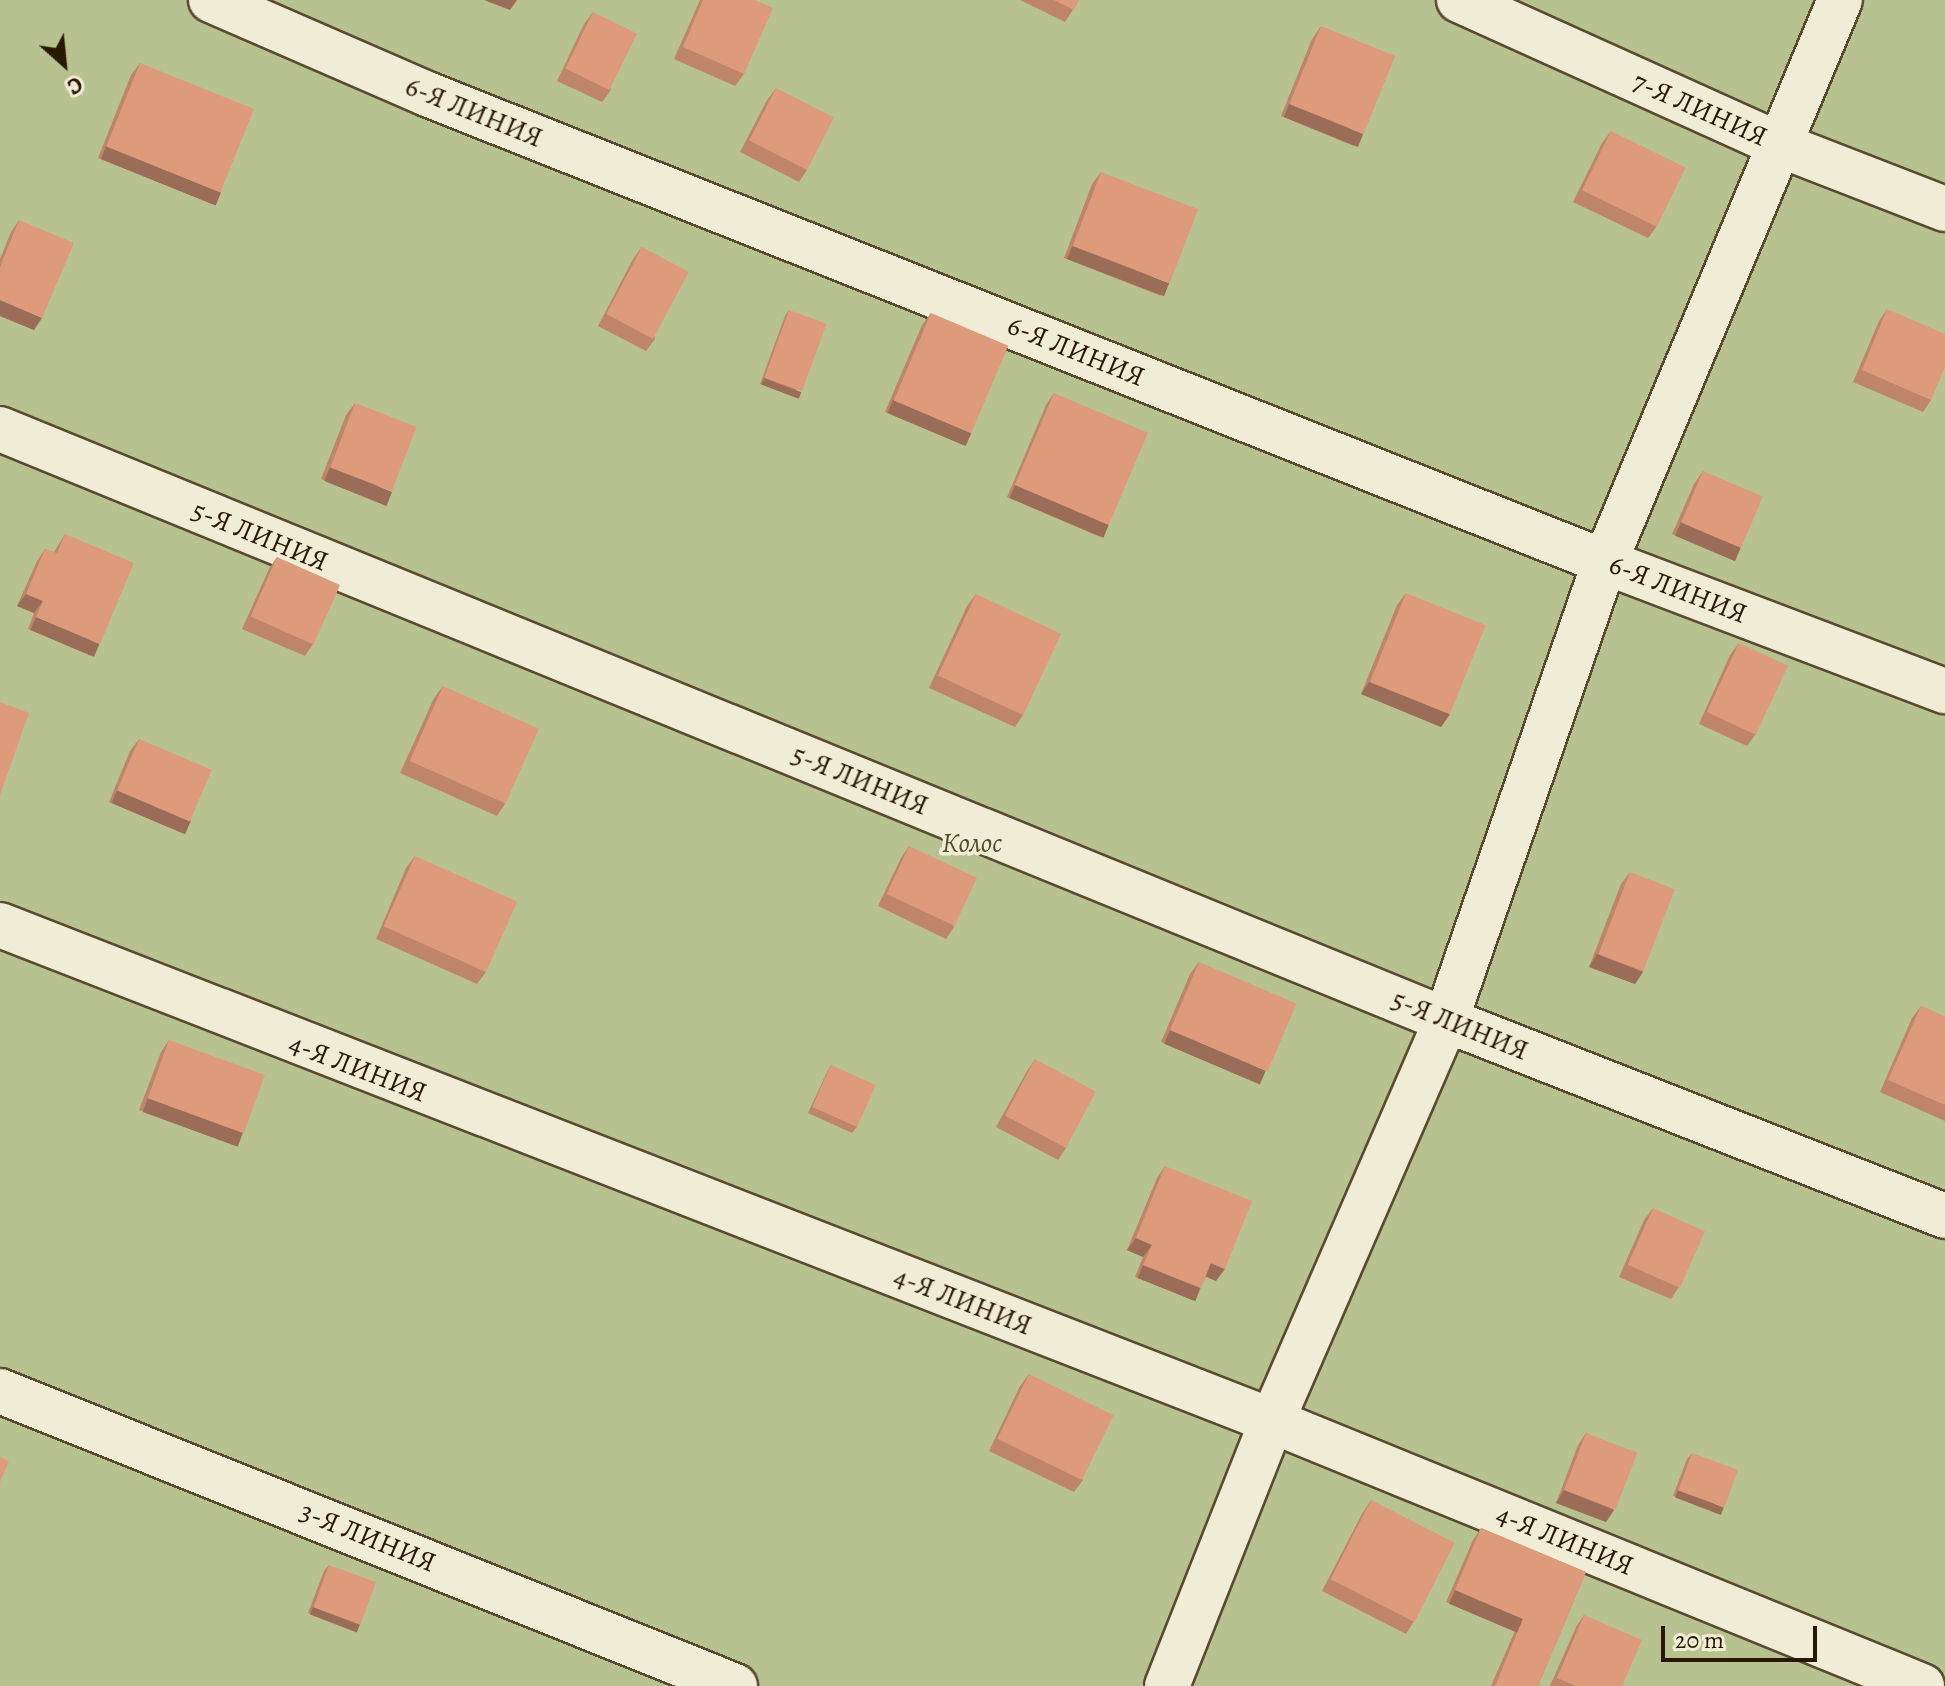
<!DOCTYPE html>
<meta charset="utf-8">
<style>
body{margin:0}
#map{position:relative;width:1945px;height:1686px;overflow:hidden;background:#eae1be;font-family:Alegreya,serif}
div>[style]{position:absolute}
.green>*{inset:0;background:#b8c291;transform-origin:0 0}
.roads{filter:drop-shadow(2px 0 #594a30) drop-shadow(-2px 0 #594a30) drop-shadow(0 2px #594a30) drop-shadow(0 -2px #594a30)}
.minor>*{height:44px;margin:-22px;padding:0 22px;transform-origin:22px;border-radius:22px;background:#f1ecd5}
.wall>*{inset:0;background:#be856b}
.shaded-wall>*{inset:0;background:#9b6c57;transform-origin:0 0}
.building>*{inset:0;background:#dd9b7c;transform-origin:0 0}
span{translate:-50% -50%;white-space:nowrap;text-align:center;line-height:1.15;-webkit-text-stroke:7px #f1ecd5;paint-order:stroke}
.street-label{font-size:28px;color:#291801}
.park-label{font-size:28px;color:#544b2c;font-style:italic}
.north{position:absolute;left:24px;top:24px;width:80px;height:80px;-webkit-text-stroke:6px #f1ecd5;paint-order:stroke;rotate:153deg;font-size:22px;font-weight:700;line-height:32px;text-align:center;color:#291801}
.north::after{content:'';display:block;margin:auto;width:28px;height:36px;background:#291801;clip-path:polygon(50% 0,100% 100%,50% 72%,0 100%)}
.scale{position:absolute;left:1661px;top:1626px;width:156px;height:36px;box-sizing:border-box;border:4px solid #291801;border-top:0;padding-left:10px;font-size:24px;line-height:28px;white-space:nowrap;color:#291801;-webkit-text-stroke:6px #f1ecd5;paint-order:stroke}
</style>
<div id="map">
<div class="green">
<i style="left:0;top:0;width:1945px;height:1686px"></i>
</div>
<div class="roads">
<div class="minor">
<i style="left:211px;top:0;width:236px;rotate:23.5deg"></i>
<i style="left:427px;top:94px;width:1268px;rotate:21.67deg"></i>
<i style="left:1605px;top:562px;width:364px;rotate:20.8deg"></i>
<i style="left:1459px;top:0;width:352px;rotate:24.3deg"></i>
<i style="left:1780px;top:145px;width:177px;rotate:21.2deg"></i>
<i style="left:0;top:429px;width:1562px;rotate:22.23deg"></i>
<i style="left:1446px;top:1020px;width:536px;rotate:21.44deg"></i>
<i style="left:0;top:925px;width:1365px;rotate:21.3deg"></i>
<i style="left:1272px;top:1421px;width:702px;rotate:22.18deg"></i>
<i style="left:0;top:1391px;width:792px;rotate:21.87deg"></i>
<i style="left:1167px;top:1686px;width:285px;rotate:-68.4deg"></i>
<i style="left:1272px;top:1421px;width:437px;rotate:-66.5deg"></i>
<i style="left:1446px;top:1020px;width:485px;rotate:-70.9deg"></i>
<i style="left:1605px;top:562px;width:609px;rotate:-67.31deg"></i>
</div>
</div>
<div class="wall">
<i style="clip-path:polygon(700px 0,755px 0,744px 74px,735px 86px,674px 59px)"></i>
<i style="clip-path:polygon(1020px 0,1079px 0,1065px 22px)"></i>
<i style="clip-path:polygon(593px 12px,611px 90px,602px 102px,557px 81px,584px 24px)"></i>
<i style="clip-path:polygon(1321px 26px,1354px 146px,1281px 116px,1312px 39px)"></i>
<i style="clip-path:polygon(140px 63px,221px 192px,212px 204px,98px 158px,131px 75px)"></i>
<i style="clip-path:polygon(776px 88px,807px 170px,799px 182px,740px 152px,767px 100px)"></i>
<i style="clip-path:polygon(1611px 131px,1657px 226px,1648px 238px,1573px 202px,1602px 143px)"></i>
<i style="clip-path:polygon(1101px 172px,1161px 296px,1064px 258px,1092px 184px)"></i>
<i style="clip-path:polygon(19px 220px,34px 330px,0 316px,0 259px,11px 232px)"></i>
<i style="clip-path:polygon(642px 247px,655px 339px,646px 351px,598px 326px,633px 259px)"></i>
<i style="clip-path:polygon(1887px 309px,1931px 400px,1923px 412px,1853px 382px,1879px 321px)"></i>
<i style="clip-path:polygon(789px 310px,797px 398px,760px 384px,785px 316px)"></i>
<i style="clip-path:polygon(931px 313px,971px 433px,963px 445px,885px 412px,922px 325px)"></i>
<i style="clip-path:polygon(1054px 393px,1100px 537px,1007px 497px,1046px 405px)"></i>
<i style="clip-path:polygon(355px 403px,384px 504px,321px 479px,346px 415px)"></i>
<i style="clip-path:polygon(1703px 471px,1741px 547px,1733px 559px,1672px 534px,1694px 484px)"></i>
<i style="clip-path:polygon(65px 534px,91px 656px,28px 629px,34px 613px,17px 606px,37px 561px,45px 549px,54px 552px)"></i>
<i style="clip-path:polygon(277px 557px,313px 644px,305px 656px,242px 629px,269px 569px)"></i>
<i style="clip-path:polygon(1406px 593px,1450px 714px,1441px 727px,1361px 694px,1397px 605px)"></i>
<i style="clip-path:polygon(976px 594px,1023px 715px,1015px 727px,929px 688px,967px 606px)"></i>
<i style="clip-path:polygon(1739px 643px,1756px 734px,1747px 746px,1699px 724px,1730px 655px)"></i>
<i style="clip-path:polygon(443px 686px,505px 804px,497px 816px,400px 773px,434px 698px)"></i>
<i style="clip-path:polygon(139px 739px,191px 821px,182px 833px,109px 802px,130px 751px)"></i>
<i style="clip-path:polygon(909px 846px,954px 927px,946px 939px,878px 906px,901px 858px)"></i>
<i style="clip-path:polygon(415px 856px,486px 972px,477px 984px,376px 939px,406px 868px)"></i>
<i style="clip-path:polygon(1630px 872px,1643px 972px,1635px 984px,1589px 967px,1621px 884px)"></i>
<i style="clip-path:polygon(1199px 962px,1258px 1083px,1161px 1042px,1190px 974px)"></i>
<i style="clip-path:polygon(1921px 1006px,1945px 1017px,1945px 1121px,1880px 1092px,1912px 1018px)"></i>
<i style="clip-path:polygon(169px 1040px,243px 1133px,235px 1145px,139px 1110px,161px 1052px)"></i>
<i style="clip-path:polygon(1035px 1059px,1066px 1148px,1058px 1160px,996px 1127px,1027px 1071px)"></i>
<i style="clip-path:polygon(831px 1065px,857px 1127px,852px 1133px,808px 1113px,827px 1072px)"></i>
<i style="clip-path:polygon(1165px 1166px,1216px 1281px,1206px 1277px,1193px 1300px,1135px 1277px,1143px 1257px,1127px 1250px,1157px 1178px)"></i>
<i style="clip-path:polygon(1653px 1208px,1679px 1287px,1671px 1299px,1619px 1277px,1644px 1220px)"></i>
<i style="clip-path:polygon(1029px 1374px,1083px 1480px,1074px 1492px,989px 1451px,1020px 1386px)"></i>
<i style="clip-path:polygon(1586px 1433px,1614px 1510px,1606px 1522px,1556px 1503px,1578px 1445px)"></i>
<i style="clip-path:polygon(1692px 1453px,1719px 1514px,1673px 1496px,1687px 1459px)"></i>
<i style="clip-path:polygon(1371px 1500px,1414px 1621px,1406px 1634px,1322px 1591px,1363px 1512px)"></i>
<i style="clip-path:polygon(1481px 1528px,1586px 1572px,1538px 1686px,1491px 1686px,1515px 1631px,1446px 1602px,1473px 1540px)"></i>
<i style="clip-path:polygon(329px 1565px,360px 1625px,356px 1631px,308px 1613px,324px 1571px)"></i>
<i style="clip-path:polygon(1584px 1615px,1622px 1686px,1550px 1686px,1576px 1627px)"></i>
</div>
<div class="shaded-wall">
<i style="clip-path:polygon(484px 0,517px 0,510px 10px)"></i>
<i style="left:1289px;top:104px;width:80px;height:14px;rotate:22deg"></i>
<i style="left:106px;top:146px;width:124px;height:14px;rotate:22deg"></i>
<i style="left:1072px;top:246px;width:104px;height:14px;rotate:21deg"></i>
<i style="clip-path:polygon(0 300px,42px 318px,34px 330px,0 316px)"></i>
<i style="left:764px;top:378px;width:40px;height:7px;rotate:21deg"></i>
<i style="left:893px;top:400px;width:85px;height:14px;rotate:23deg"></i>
<i style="left:330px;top:467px;width:67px;height:15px;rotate:22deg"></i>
<i style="left:1015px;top:485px;width:102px;height:14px;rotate:23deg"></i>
<i style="left:1681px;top:522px;width:65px;height:15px;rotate:23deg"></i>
<i style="clip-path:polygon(26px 594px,43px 601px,34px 613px,17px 606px)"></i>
<i style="left:36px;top:617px;width:69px;height:14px;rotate:23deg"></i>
<i style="clip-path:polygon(1369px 682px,1450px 714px,1441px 727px,1361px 694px)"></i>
<i style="left:117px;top:790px;width:80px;height:14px;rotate:23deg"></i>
<i style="clip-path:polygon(1597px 954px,1643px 972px,1635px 984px,1589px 967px)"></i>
<i style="left:1170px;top:1030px;width:104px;height:15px;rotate:23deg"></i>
<i style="left:148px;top:1098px;width:101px;height:15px;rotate:20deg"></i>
<i style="clip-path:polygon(1136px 1238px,1152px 1245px,1143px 1257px,1127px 1250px)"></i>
<i style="clip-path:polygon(1211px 1263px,1225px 1269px,1216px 1281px,1203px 1275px)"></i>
<i style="left:1143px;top:1265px;width:62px;height:14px;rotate:22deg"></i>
<i style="clip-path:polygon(1564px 1490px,1614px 1510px,1606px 1522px,1556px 1503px)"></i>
<i style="left:1678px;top:1490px;width:49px;height:8px;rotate:21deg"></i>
<i style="left:1455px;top:1590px;width:74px;height:15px;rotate:23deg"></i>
<i style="left:313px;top:1607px;width:50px;height:8px;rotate:21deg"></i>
</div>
<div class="building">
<i style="clip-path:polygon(703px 0,755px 0,773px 8px,744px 74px,683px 47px)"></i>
<i style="clip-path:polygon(1054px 0,1079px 0,1074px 10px)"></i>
<i style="left:593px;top:12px;width:49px;height:63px;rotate:26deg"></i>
<i style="left:1321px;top:26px;width:80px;height:84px;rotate:22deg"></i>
<i style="left:140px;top:63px;width:123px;height:90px;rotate:22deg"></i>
<i style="left:776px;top:88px;width:65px;height:59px;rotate:27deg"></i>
<i style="left:1611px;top:131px;width:83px;height:66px;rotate:26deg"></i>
<i style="left:1101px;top:172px;width:104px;height:79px;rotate:21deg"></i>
<i style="clip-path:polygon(19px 220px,74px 243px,42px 318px,0 300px,0 267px)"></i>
<i style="left:642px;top:247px;width:53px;height:76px;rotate:28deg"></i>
<i style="clip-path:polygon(1887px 309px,1945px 334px,1945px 367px,1931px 400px,1862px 370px)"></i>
<i style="left:789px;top:310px;width:40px;height:72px;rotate:20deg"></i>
<i style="left:931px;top:313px;width:84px;height:95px;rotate:23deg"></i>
<i style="left:1054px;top:393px;width:102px;height:100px;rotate:23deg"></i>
<i style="left:355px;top:403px;width:66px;height:69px;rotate:21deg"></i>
<i style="left:1703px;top:471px;width:65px;height:56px;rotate:23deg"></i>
<i style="clip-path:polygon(65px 534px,134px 563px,100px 644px,36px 617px,43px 601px,26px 594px,45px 549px,57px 553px)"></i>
<i style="left:277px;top:557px;width:69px;height:65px;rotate:24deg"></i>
<i style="left:1406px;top:593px;width:86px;height:96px;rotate:22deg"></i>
<i style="left:976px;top:594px;width:94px;height:90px;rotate:25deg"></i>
<i style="left:1739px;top:643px;width:54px;height:76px;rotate:25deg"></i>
<i style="left:443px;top:686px;width:105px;height:82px;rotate:24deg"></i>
<i style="clip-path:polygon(0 702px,29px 713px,0 795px)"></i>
<i style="left:139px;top:739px;width:79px;height:56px;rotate:23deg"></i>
<i style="left:909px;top:846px;width:75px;height:53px;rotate:25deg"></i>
<i style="left:415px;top:856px;width:112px;height:77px;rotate:24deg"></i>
<i style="left:1630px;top:872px;width:48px;height:88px;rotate:21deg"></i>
<i style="left:1199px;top:962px;width:106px;height:74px;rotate:23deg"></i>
<i style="clip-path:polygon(1921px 1006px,1945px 1017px,1945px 1105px,1888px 1080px)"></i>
<i style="left:169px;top:1040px;width:102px;height:62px;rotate:20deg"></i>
<i style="left:1035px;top:1059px;width:69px;height:64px;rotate:28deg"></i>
<i style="left:831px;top:1065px;width:49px;height:46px;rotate:24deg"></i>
<i style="clip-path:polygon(1165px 1166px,1252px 1201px,1225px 1269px,1211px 1263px,1201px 1288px,1143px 1265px,1152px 1245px,1136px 1238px)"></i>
<i style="left:1653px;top:1208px;width:57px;height:62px;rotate:24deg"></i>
<i style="left:1029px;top:1374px;width:94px;height:72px;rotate:26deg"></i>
<i style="left:1586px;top:1433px;width:55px;height:61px;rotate:21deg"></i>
<i style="left:1692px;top:1453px;width:49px;height:40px;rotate:20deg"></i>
<i style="clip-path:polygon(0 1457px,9px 1461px,0 1482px)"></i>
<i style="left:1371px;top:1500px;width:94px;height:89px;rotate:27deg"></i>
<i style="clip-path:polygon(1481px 1528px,1586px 1572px,1538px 1686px,1495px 1686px,1523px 1619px,1455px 1590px)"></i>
<i style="left:329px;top:1565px;width:50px;height:45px;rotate:20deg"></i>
<i style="clip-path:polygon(1584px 1615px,1642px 1640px,1622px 1686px,1576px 1686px,1557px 1678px)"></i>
</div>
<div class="street-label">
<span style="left:1700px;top:109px;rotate:24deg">7-Я ЛИНИЯ</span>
<span style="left:474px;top:112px;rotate:22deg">6-Я ЛИНИЯ</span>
<span style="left:1076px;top:351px;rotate:22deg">6-Я ЛИНИЯ</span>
<span style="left:260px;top:536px;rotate:22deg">5-Я ЛИНИЯ</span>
<span style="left:1678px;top:589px;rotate:21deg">6-Я ЛИНИЯ</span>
<span style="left:860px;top:780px;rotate:22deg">5-Я ЛИНИЯ</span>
<span style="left:1460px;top:1025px;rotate:22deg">5-Я ЛИНИЯ</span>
<span style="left:358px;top:1068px;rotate:21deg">4-Я ЛИНИЯ</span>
<span style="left:963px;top:1301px;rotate:21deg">4-Я ЛИНИЯ</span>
<span style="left:368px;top:1537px;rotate:22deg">3-Я ЛИНИЯ</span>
<span style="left:1565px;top:1540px;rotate:22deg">4-Я ЛИНИЯ</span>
</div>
<div class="park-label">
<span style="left:972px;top:843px">Колос</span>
</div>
<div class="north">С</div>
<div class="scale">20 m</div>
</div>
